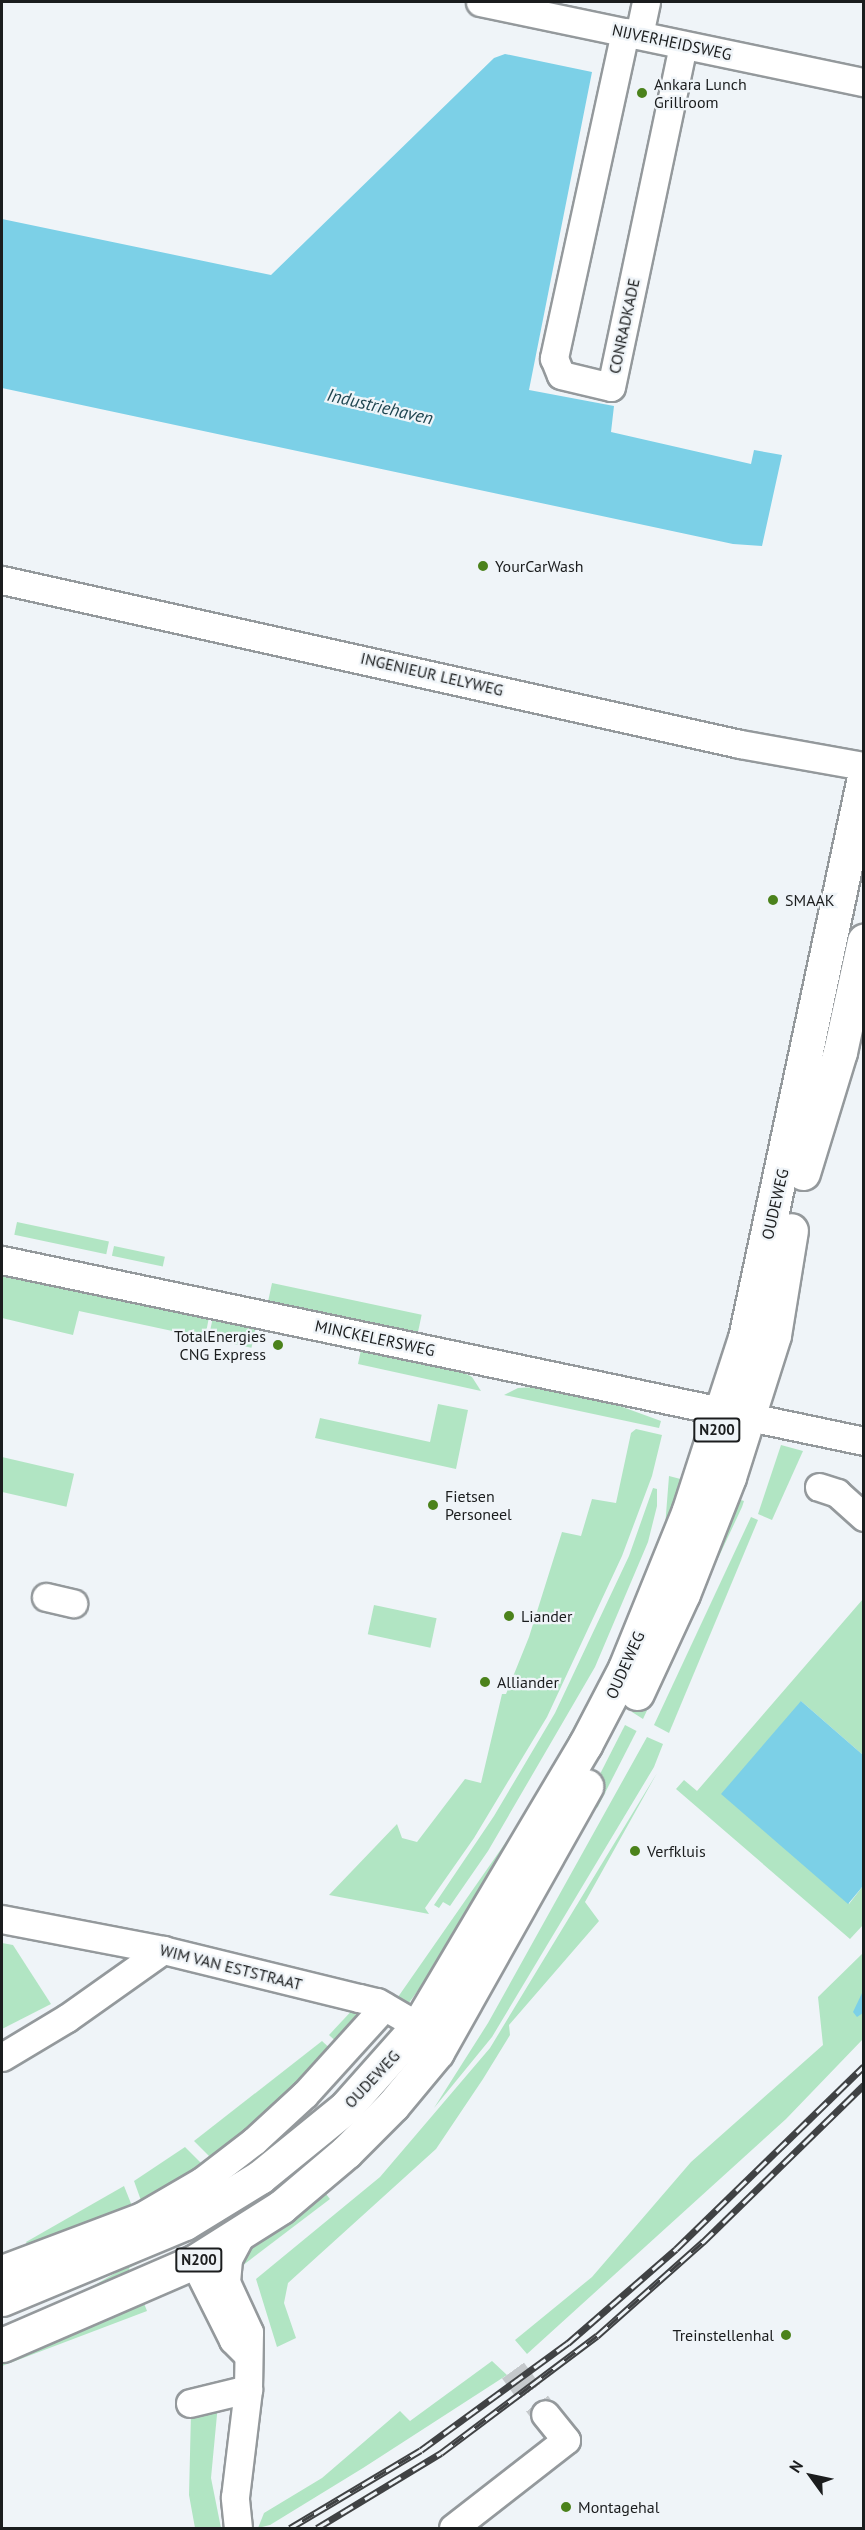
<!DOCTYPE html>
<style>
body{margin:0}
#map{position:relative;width:865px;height:2530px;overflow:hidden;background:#eff4f8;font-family:"PT Sans",sans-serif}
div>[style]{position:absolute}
.green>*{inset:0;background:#b1e5c3;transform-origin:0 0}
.water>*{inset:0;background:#7cd0e7}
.minor-tunnel>*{height:27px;margin-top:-13.5px;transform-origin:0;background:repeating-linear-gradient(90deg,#c5c9cc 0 27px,transparent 0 41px)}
.roads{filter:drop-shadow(2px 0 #94999c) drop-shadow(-2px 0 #94999c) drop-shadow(0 2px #94999c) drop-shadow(0 -2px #94999c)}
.minor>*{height:27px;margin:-13.5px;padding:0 13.5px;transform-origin:13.5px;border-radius:13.5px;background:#fff}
.major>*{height:33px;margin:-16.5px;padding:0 16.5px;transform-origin:16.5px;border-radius:16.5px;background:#fff}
.rail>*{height:7px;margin-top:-3.5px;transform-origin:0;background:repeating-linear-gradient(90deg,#eff4f8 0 14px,#404244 0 28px);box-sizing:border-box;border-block:2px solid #404244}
.dots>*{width:16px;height:16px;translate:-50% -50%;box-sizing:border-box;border:3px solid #eff4f8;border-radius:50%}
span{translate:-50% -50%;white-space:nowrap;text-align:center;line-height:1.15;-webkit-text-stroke:4.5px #eff4f8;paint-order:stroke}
.shield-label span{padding:2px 4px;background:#eff4f8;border:2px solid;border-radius:4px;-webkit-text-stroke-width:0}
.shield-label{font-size:15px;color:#1b1d1e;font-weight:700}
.street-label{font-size:16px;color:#1b1d1e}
.poi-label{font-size:16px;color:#1b1d1e}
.left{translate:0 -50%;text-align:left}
.right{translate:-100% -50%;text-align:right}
.water-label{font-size:18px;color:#204651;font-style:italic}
.frame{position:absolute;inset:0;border:3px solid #1b1d1e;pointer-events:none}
.north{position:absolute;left:781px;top:2446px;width:60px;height:60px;-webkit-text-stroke:4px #eff4f8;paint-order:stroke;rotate:303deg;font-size:16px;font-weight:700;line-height:24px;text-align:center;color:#1b1d1e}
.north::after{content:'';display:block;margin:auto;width:21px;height:27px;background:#1b1d1e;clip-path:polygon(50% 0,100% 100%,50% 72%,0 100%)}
</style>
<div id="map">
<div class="green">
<i style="left:17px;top:1222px;width:94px;height:13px;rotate:12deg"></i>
<i style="left:114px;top:1246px;width:52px;height:10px;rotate:12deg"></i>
<i style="clip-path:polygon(2px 1272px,209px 1317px,205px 1338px,79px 1311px,73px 1335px,2px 1318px)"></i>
<i style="left:272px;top:1283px;width:153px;height:19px;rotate:12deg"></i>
<i style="left:213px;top:1317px;width:44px;height:22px;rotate:12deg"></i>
<i style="clip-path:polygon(361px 1350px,455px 1368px,472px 1377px,481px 1391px,358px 1364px)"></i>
<i style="clip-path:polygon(536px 1387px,606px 1401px,661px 1421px,659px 1428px,504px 1395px,518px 1388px)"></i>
<i style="clip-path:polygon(438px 1404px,468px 1410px,456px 1469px,315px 1438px,320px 1418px,430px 1442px)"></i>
<i style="clip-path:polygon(636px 1429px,662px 1435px,652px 1476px,622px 1556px,547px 1717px,474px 1838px,425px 1908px,429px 1914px,329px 1895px,397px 1824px,402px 1838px,417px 1842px,465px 1779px,481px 1783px,502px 1694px,506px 1694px,529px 1637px,562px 1532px,581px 1536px,592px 1499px,616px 1503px,631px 1433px)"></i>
<i style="clip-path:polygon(781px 1445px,803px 1451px,772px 1520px,758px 1514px)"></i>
<i style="left:2px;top:1457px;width:74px;height:34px;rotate:13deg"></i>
<i style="clip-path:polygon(669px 1476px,692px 1482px,599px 1700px,434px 1969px,408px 2004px,398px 1997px,529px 1809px,619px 1644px,665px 1527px)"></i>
<i style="clip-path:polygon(653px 1488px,657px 1489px,657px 1506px,648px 1542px,595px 1667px,488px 1851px,450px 1906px,443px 1902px,439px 1908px,434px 1905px,494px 1816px,555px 1713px,629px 1556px)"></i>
<i style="clip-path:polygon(728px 1496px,744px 1501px,742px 1507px,643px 1719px,632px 1712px,678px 1623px)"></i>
<i style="clip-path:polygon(751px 1517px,758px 1520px,669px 1733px,654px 1725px)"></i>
<i style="clip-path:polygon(863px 1599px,863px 1755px,801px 1701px,849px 1904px,863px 1886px,863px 1925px,850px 1939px,676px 1789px,684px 1780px,697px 1791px)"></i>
<i style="left:374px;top:1605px;width:64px;height:30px;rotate:12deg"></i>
<i style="left:625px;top:1725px;width:13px;height:86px;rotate:27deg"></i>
<i style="clip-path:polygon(647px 1737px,663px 1744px,654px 1767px,492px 2037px,434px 2108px,488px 2023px)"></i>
<i style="clip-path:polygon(657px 1773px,585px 1902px,599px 1921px,509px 2025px,510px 2035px,483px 2079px,436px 2149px,288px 2283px,284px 2303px,296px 2338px,277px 2347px,256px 2279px,380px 2177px,490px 2048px)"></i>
<i style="clip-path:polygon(580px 1821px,586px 1824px,454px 2054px)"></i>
<i style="clip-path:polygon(2px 1943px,13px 1945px,51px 2004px,2px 2029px)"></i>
<i style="clip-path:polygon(863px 1953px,863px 2039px,786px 2119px,527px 2354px,515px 2340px,592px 2277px,691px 2162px,823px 2045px,818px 1997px)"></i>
<i style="clip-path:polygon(357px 2005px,366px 2009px,342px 2047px,329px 2035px)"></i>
<i style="clip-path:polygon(322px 2041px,336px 2054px,216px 2163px,194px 2141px)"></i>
<i style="clip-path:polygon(185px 2147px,207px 2169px,143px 2206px,134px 2181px)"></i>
<i style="clip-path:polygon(124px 2186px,134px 2211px,31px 2251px,26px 2242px)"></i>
<i style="clip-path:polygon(326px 2194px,330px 2199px,238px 2269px,240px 2256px,259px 2235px)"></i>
<i style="clip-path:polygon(136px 2261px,137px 2264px,129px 2268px,132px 2278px,76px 2296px)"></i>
<i style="clip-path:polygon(142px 2298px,147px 2311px,2px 2366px,2px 2356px)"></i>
<i style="clip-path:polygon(492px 2361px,507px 2375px,363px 2468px,270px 2525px,258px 2528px,264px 2513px,322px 2478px,400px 2411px,410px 2421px)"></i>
<i style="clip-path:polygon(218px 2404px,211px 2478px,221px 2528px,195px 2528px,189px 2495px,191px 2413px)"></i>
</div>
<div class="water">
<i style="clip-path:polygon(505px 54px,592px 72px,529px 390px,614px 406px,611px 432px,751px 464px,754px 450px,782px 455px,762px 546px,733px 544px,2px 388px,2px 219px,271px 275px,494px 58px)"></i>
<i style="clip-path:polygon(801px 1701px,863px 1755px,863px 1886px,848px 1904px,721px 1794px)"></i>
<i style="clip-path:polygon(863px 1991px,863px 2013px,857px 2017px,853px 2012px)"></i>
</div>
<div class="minor-tunnel">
<i style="left:513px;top:2370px;width:54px;rotate:54deg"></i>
</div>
<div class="roads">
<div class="minor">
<i style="left:480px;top:2px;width:392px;rotate:11.8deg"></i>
<i style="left:625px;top:32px;width:334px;rotate:102.3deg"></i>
<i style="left:554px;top:358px;width:18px;rotate:68deg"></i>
<i style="left:561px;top:375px;width:51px;rotate:13.5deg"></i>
<i style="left:611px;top:387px;width:349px;rotate:-78.1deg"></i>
<i style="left:639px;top:35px;width:34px;rotate:-78deg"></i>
<i style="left:2px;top:580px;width:756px;rotate:12.53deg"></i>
<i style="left:740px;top:744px;width:126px;rotate:10.1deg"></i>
<i style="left:2px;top:1260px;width:881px;rotate:11.86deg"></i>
<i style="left:819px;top:1487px;width:19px;rotate:18deg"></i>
<i style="left:837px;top:1493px;width:36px;rotate:42deg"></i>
<i style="left:46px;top:1597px;width:28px;rotate:13deg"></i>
<i style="left:2px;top:1919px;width:164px;rotate:10.9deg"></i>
<i style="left:163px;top:1950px;width:202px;rotate:13.8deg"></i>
<i style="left:359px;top:1998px;width:18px;rotate:13deg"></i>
<i style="left:377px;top:2002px;width:48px;rotate:30.3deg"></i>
<i style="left:418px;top:2026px;width:18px;rotate:6deg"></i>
<i style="left:2px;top:2057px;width:76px;rotate:-31deg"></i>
<i style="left:67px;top:2018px;width:118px;rotate:-35.3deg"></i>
<i style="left:194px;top:2262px;width:87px;rotate:63.4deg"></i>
<i style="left:233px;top:2340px;width:17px;rotate:45deg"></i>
<i style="left:2px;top:2269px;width:150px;rotate:-20.7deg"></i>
<i style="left:142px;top:2216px;width:69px;rotate:-30.3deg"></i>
<i style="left:202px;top:2181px;width:66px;rotate:-37.6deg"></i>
<i style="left:254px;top:2141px;width:69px;rotate:-42.7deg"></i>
<i style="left:305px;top:2094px;width:118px;rotate:-47.8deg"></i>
<i style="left:190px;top:2403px;width:60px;rotate:-13.6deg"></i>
<i style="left:238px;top:2528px;width:31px;rotate:-96deg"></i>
<i style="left:235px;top:2497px;width:109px;rotate:-83.1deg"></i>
<i style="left:248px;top:2389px;width:57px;rotate:-89deg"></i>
<i style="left:249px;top:2332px;width:55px;rotate:-114.7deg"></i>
<i style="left:226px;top:2282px;width:23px;rotate:-85deg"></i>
<i style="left:228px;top:2259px;width:27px;rotate:-62deg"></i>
<i style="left:453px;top:2528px;width:143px;rotate:-37.9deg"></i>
<i style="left:566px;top:2440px;width:33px;rotate:-129deg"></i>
</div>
<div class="major">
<i style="left:803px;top:1173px;width:127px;rotate:-73deg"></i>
<i style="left:840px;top:1052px;width:114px;rotate:-77.8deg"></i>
<i style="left:637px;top:1693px;width:109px;rotate:-65.1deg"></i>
<i style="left:683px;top:1594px;width:126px;rotate:-68.5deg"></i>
<i style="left:729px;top:1477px;width:149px;rotate:-72.4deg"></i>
<i style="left:774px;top:1335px;width:106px;rotate:-80.8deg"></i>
<i style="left:2px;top:2299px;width:198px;rotate:-22.6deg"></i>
<i style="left:185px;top:2223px;width:88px;rotate:-31.5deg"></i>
<i style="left:260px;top:2177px;width:111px;rotate:-39.1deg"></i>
<i style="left:346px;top:2107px;width:108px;rotate:-48.4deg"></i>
<i style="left:418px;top:2026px;width:327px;rotate:-59.3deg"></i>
<i style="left:585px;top:1745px;width:87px;rotate:-62.5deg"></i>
<i style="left:625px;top:1668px;width:170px;rotate:-67.9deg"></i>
<i style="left:689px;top:1510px;width:181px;rotate:-72deg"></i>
<i style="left:745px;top:1338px;width:573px;rotate:-78.02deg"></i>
<i style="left:2px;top:2345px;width:209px;rotate:-23.4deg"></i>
<i style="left:194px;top:2262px;width:103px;rotate:-32.3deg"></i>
<i style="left:281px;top:2207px;width:85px;rotate:-40.2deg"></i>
<i style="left:346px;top:2152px;width:66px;rotate:-45deg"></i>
<i style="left:393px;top:2105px;width:69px;rotate:-50.3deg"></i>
<i style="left:437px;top:2052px;width:305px;rotate:-60.7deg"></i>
</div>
</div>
<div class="rail">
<i style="left:290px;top:2528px;width:152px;rotate:-30.8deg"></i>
<i style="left:421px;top:2450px;width:182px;rotate:-36.1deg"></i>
<i style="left:568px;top:2343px;width:143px;rotate:-41deg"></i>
<i style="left:676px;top:2249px;width:262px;rotate:-44.2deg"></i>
<i style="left:317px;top:2528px;width:145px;rotate:-31.2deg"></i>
<i style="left:441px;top:2453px;width:195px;rotate:-36.9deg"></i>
<i style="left:597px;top:2336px;width:142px;rotate:-41.6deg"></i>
<i style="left:703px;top:2242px;width:225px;rotate:-44.3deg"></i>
</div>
<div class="dots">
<i style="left:642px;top:93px;background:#4b821b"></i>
<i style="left:483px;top:566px;background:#4b821b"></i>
<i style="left:773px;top:900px;background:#4b821b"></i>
<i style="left:278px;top:1345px;background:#4b821b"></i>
<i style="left:433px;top:1505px;background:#4b821b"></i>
<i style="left:509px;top:1616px;background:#4b821b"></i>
<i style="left:485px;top:1682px;background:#4b821b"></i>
<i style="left:635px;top:1851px;background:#4b821b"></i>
<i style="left:786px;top:2335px;background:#4b821b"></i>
<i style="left:566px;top:2507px;background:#4b821b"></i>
</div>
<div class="shield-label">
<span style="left:717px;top:1430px">N200</span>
<span style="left:199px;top:2260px">N200</span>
</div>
<div class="street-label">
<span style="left:672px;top:42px;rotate:12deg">NIJVERHEIDSWEG</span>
<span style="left:624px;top:326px;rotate:-78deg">CONRADKADE</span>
<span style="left:432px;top:674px;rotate:13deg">INGENIEUR LELYWEG</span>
<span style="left:775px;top:1204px;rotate:-77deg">OUDEWEG</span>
<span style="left:375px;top:1338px;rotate:12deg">MINCKELERSWEG</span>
<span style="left:625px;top:1665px;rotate:-66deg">OUDEWEG</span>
<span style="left:231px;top:1967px;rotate:14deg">WIM VAN ESTSTRAAT</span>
<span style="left:372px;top:2079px;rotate:-47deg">OUDEWEG</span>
</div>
<div class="poi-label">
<span class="left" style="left:654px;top:93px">Ankara Lunch<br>Grillroom</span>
<span class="left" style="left:495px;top:566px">YourCarWash</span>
<span class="left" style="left:785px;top:900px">SMAAK</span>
<span class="right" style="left:266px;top:1345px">TotalEnergies<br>CNG Express</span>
<span class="left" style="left:445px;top:1505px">Fietsen<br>Personeel</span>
<span class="left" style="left:521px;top:1616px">Liander</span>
<span class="left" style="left:497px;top:1682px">Alliander</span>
<span class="left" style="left:647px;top:1851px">Verfkluis</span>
<span class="right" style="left:774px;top:2335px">Treinstellenhal</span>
<span class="left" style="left:578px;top:2507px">Montagehal</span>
</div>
<div class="water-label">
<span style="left:380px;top:407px;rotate:13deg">Industriehaven</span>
</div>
<div class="frame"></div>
<div class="north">N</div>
</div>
